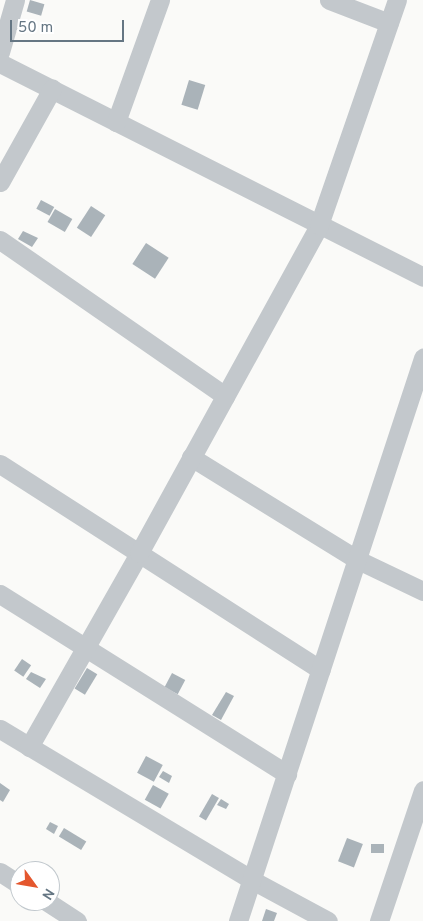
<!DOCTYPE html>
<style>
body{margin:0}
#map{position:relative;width:423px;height:921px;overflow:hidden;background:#fafaf8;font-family:Overpass,sans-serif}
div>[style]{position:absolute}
.building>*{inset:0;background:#aab3b9;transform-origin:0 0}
.minor>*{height:19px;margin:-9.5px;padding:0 9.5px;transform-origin:9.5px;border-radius:9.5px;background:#c3c8cc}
span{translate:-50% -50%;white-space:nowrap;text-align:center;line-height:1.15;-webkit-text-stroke:5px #fff;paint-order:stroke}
.north{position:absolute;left:10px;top:861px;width:50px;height:50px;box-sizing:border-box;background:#fff;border:1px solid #c1c8cd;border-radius:50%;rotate:122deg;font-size:14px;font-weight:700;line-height:20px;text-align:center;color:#657683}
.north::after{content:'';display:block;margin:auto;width:18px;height:22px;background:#e4572e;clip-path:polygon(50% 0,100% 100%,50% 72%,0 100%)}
.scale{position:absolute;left:10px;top:20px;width:114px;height:22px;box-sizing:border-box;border:2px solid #657683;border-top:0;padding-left:6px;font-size:15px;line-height:18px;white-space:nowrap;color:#657683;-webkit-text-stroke:4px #fff;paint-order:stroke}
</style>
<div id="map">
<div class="building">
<i style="left:30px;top:0;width:15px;height:12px;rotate:16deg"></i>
<i style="left:189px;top:80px;width:17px;height:26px;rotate:17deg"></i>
<i style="left:41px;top:200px;width:15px;height:10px;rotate:28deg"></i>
<i style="left:91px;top:206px;width:17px;height:26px;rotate:33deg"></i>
<i style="left:55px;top:209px;width:20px;height:15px;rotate:30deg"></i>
<i style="clip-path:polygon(23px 231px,38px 238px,32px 247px,18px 239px)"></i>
<i style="left:146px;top:243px;width:27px;height:25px;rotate:33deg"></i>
<i style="left:22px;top:659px;width:11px;height:14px;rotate:34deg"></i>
<i style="left:87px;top:668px;width:12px;height:24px;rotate:31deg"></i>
<i style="clip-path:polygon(31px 672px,46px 679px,40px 688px,26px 679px)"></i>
<i style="left:172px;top:673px;width:15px;height:16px;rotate:28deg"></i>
<i style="clip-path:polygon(226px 692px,234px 696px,221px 720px,212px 715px)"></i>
<i style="left:146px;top:756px;width:19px;height:19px;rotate:28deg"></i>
<i style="clip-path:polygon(163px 771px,172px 776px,169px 783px,159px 777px)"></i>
<i style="clip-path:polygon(0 783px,10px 790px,3px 802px,0 800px)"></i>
<i style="left:153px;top:785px;width:18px;height:17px;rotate:29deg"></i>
<i style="left:212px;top:794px;width:8px;height:26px;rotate:30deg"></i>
<i style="clip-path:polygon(221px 799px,229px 804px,226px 809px,217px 805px)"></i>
<i style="clip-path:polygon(50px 822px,58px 826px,54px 834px,46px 829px)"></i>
<i style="left:64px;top:828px;width:26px;height:10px;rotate:31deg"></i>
<i style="left:347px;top:838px;width:17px;height:25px;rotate:21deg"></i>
<i style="left:371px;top:844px;width:13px;height:9px"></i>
<i style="clip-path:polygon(266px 909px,277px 913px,274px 921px,262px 921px)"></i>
</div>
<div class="minor">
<i style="left:329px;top:0;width:64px;rotate:21deg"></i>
<i style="left:0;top:52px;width:54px;rotate:-73.9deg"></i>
<i style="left:0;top:63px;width:474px;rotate:26.8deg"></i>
<i style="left:116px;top:122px;width:130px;rotate:-70.2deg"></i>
<i style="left:0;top:182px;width:107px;rotate:-60.8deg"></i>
<i style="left:0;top:240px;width:274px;rotate:34.7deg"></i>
<i style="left:191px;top:457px;width:194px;rotate:31.7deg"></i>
<i style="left:356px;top:559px;width:74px;rotate:25.5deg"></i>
<i style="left:0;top:464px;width:381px;rotate:32.7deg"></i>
<i style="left:0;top:594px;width:339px;rotate:32.1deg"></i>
<i style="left:0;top:729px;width:294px;rotate:30.9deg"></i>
<i style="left:252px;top:880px;width:86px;rotate:28.3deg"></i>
<i style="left:29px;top:747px;width:223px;rotate:-60.4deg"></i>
<i style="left:139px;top:553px;width:374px;rotate:-61.2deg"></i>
<i style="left:319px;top:225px;width:238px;rotate:-70.9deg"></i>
<i style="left:0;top:872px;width:24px;rotate:33deg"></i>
<i style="left:46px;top:901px;width:37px;rotate:33deg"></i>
<i style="left:238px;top:921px;width:593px;rotate:-71.81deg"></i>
<i style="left:379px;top:921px;width:138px;rotate:-71.4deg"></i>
</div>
<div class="north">N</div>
<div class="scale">50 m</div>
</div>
